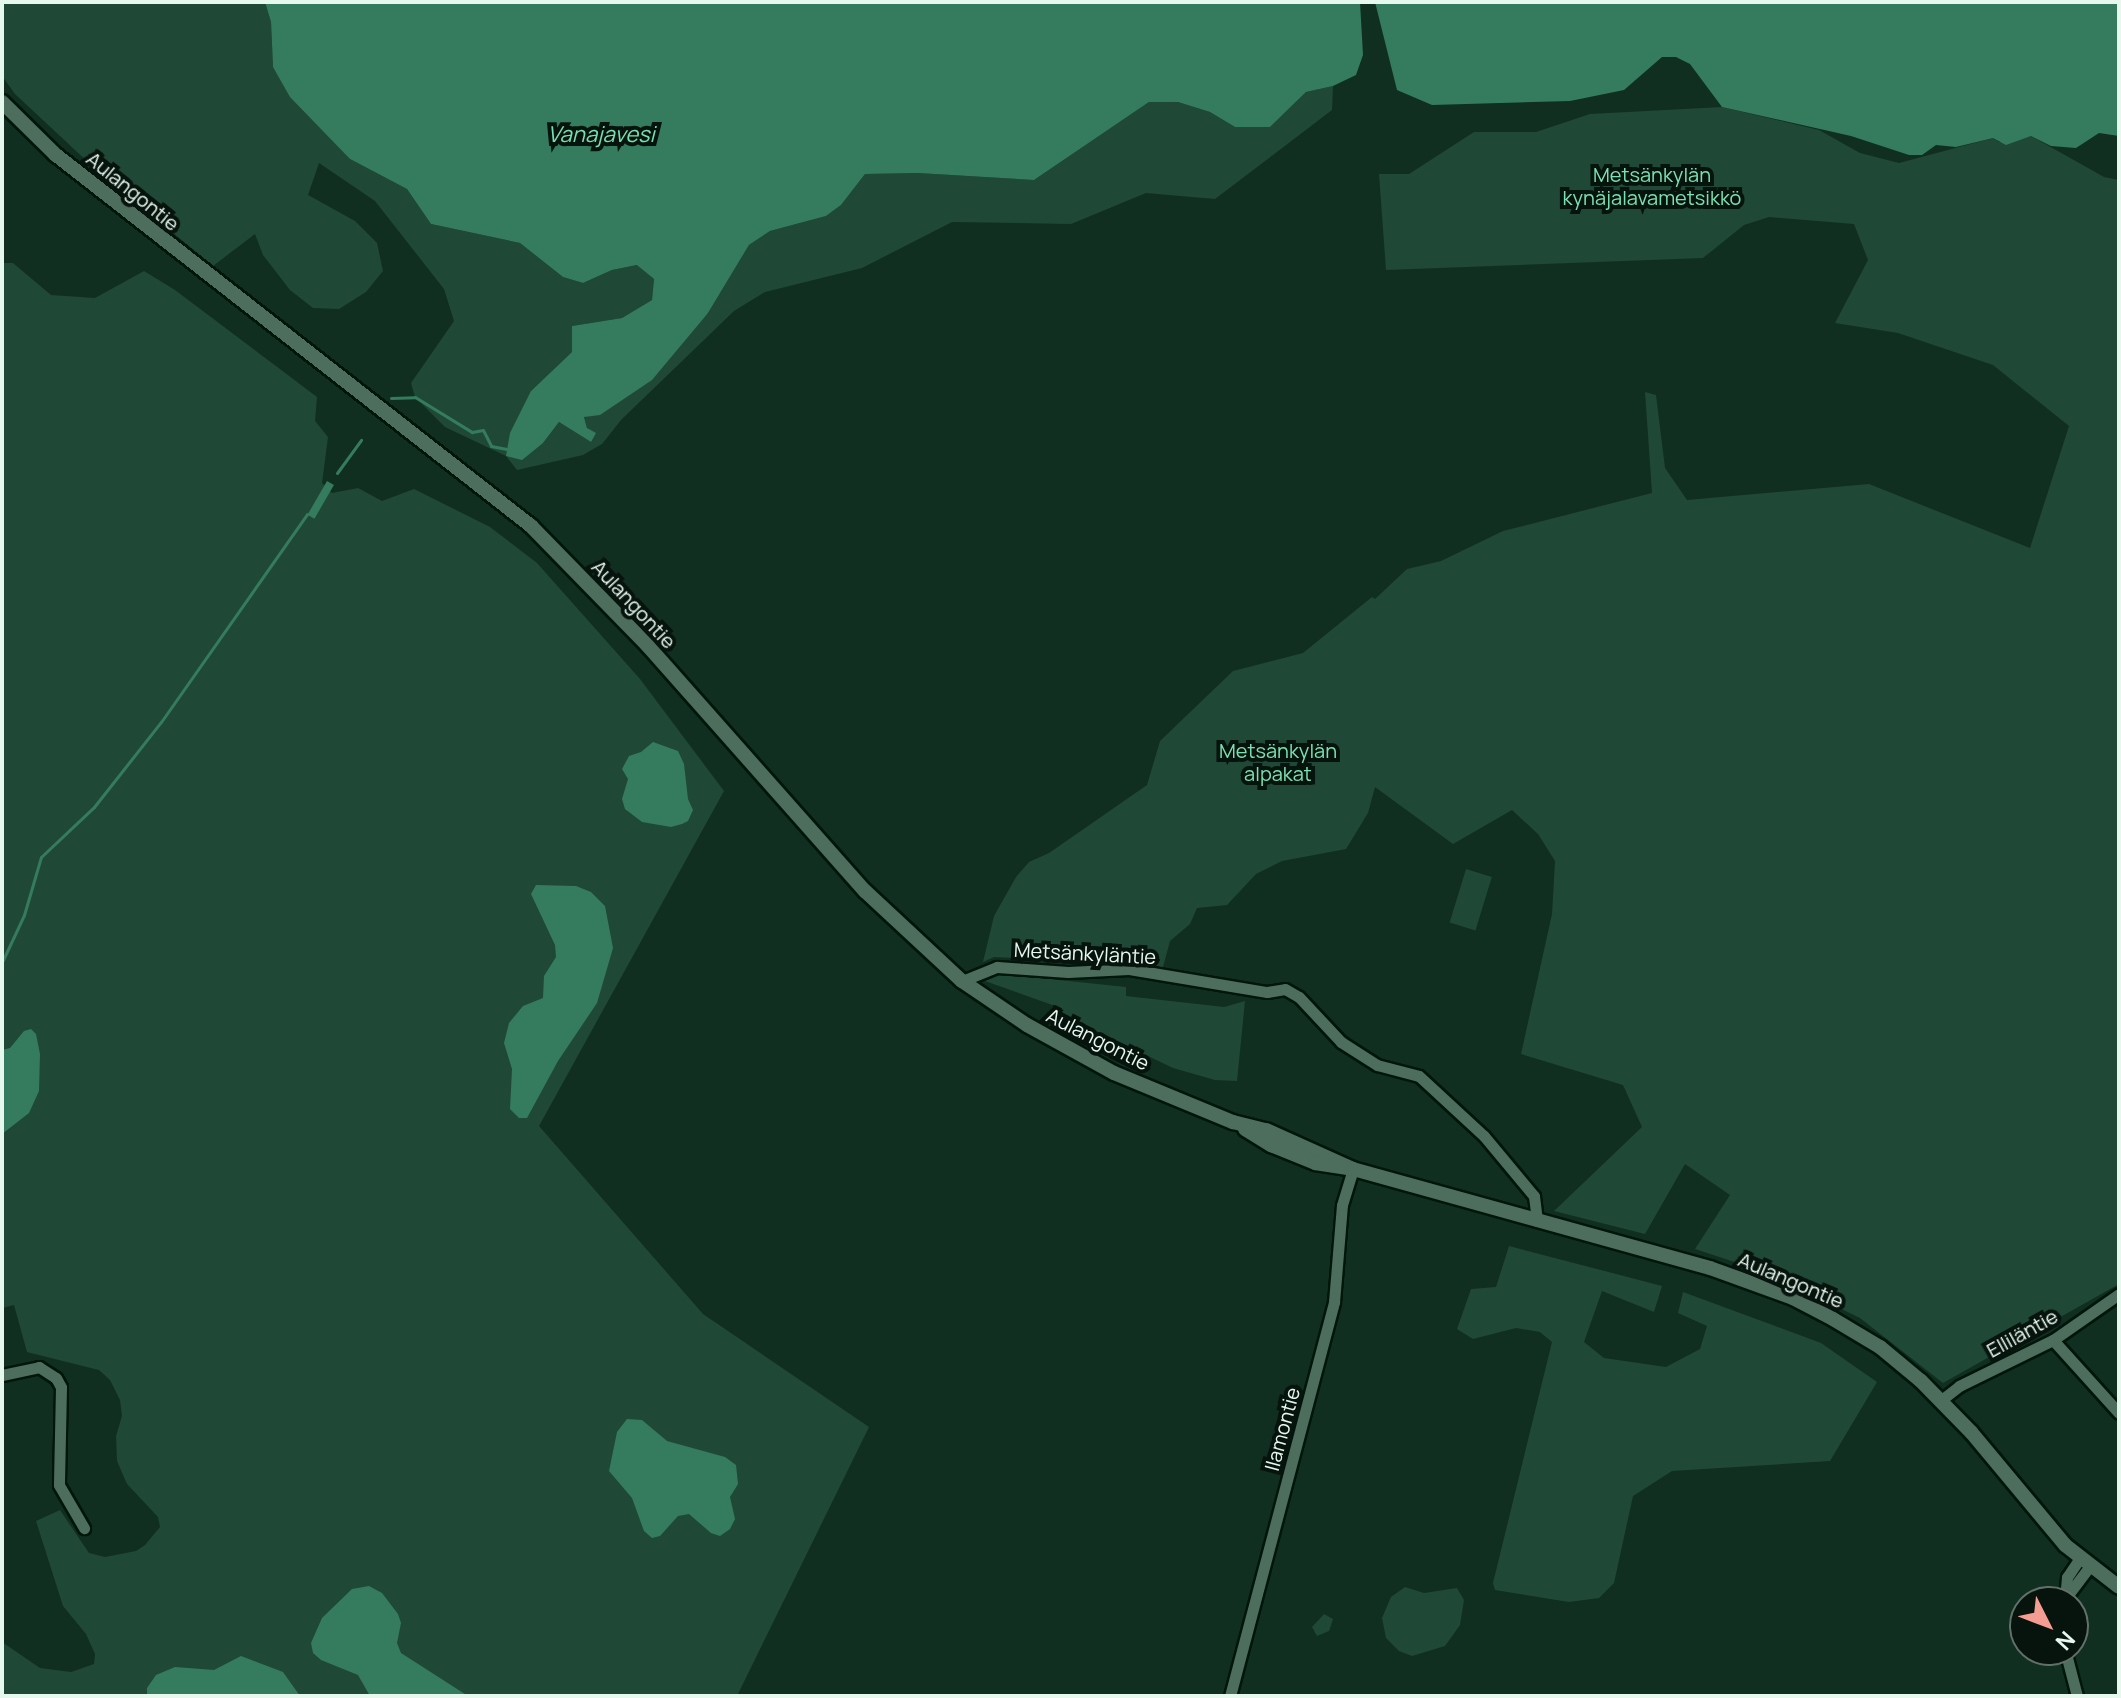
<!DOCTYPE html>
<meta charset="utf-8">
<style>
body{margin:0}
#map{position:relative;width:2121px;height:1698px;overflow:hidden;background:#102f21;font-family:Manrope,sans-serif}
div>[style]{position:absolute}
.green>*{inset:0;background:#204836;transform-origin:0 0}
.water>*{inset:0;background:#347c5d;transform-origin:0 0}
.stream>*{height:3px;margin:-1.5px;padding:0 1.5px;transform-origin:1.5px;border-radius:1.5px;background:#347c5d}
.roads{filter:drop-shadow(2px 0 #00160b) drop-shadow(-2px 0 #00160b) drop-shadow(0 2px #00160b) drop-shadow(0 -2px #00160b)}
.minor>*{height:11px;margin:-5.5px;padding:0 5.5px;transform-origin:5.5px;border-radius:5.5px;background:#4d6d5d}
.tertiary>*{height:14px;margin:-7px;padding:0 7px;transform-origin:7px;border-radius:7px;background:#4d6d5d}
span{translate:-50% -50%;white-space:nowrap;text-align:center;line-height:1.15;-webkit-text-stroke:8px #07140e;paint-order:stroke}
.park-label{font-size:20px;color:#7ae1b2}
.street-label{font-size:20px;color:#e7f9ef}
.water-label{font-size:22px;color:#78dfb1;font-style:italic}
.frame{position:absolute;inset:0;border:4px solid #e7f9ef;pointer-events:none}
.north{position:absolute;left:2009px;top:1586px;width:80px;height:80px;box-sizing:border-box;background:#07140e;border:2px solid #617068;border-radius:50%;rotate:132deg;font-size:22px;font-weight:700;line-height:32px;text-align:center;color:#e7f9ef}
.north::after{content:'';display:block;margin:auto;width:28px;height:36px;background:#f59c93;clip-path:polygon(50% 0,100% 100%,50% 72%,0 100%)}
</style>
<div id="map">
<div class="green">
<i style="clip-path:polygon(2px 2px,265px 2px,271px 22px,273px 67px,350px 159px,407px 189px,431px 224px,520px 243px,563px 277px,583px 283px,612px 270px,638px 265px,654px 279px,652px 300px,622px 318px,572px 326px,572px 352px,531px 391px,543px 443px,559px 422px,591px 442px,584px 417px,708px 313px,749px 245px,770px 231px,826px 216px,841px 205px,865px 174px,918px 173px,1034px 180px,1149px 102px,1178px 102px,1210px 112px,1235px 127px,1270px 127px,1306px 92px,1333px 86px,1332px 110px,1215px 199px,1146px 193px,1071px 224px,952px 222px,862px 268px,765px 292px,734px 311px,621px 420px,602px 444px,583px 455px,517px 470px,506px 456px,445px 427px,415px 397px,411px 383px,454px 321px,444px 289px,375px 201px,319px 163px,308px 195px,355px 221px,377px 243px,383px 271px,366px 292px,339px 309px,313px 308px,290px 290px,263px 255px,255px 234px,213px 266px,90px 164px,15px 94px,2px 76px)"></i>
<i style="clip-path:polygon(1722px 107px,1819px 130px,1860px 153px,1899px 163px,1993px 138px,1999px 142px,2031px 136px,2104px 177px,2119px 180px,2119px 1284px,1943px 1383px,1860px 1318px,1765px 1272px,1695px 1249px,1730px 1195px,1685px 1164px,1645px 1234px,1554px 1211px,1642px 1127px,1623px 1085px,1521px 1054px,1552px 914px,1555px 861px,1538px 834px,1512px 810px,1453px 844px,1375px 787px,1368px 813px,1346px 849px,1282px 861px,1256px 874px,1227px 905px,1197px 908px,1190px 924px,1170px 941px,1163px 967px,1136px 965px,1127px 955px,1088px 950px,1078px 961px,994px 957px,983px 962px,994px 916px,1016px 877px,1029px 862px,1049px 853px,1147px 785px,1160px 741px,1233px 671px,1303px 653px,1372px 597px,1375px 599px,1407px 569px,1441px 561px,1503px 531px,1652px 493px,1645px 392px,1656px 395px,1665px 468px,1687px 500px,1869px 484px,2030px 548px,2069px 426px,1993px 365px,1898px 333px,1835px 323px,1868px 260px,1854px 224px,1769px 217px,1744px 225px,1703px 258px,1386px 270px,1379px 174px,1409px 174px,1474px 132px,1536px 132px,1590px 114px)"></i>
<i style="clip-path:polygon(2px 263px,13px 263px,51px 295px,95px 298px,144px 271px,175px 290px,317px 397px,315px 421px,328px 437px,322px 483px,332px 493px,358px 488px,382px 501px,414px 489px,490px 527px,537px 563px,640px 679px,724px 791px,539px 1126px,703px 1314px,869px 1427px,737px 1696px,2px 1696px,2px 1642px,40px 1668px,71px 1672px,94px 1664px,95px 1654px,86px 1634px,63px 1606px,36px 1521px,60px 1510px,89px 1553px,105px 1557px,136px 1551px,145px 1545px,160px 1527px,158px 1517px,127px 1484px,117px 1461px,116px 1436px,122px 1416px,120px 1400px,110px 1380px,99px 1370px,27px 1352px,14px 1305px,2px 1308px)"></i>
<i style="left:1466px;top:869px;width:27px;height:56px;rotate:17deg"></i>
<i style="clip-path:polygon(991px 973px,1126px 987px,1126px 996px,1224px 1007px,1245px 1001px,1237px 1081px,1215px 1080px,1173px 1068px,1071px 1019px,1055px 1006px,985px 981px)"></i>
<i style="clip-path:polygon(1509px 1246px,1662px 1286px,1654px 1312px,1602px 1291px,1584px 1342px,1604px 1358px,1666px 1367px,1700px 1349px,1707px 1326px,1678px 1313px,1683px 1292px,1821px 1343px,1877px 1382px,1830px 1461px,1672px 1471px,1633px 1496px,1614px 1583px,1599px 1598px,1569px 1602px,1495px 1590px,1493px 1583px,1552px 1342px,1540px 1332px,1516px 1328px,1473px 1339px,1457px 1329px,1471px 1289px,1496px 1287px)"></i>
<i style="clip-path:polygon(1405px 1587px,1424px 1593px,1457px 1588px,1464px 1600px,1460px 1625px,1445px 1646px,1412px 1656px,1399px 1651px,1386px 1638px,1382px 1618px,1391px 1597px)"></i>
<i style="clip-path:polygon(1324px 1614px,1333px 1619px,1329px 1631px,1317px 1636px,1312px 1627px)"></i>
</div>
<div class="water">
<i style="clip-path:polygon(265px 2px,1360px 2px,1363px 55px,1356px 75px,1333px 86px,1306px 92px,1270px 127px,1235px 127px,1210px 112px,1178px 102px,1149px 102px,1034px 180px,918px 173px,865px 174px,841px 205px,826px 216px,770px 231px,749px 245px,708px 313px,652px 380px,600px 415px,584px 417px,587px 428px,596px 433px,591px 442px,559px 422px,543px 443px,522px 460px,506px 456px,510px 433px,531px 391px,572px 352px,572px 326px,622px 318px,652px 300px,654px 279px,637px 265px,612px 270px,583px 283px,563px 277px,520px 243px,431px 224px,407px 189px,350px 159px,290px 97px,273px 67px,271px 22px)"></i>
<i style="clip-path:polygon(1375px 2px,2119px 2px,2119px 136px,2099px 133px,2076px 148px,2051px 146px,2031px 136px,2006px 145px,1993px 138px,1956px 147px,1936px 145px,1922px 155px,1909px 155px,1851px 136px,1722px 107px,1690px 64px,1676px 57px,1662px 57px,1624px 90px,1570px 101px,1432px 105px,1397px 90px)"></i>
<i style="left:327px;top:481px;width:8px;height:39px;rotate:30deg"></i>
<i style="clip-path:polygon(653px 742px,678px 751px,684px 764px,688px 799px,693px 810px,688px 821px,682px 824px,671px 827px,642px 822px,625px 809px,622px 799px,628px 779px,622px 769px,629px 756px,641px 752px)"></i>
<i style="clip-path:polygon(536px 885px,576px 886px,591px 892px,605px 906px,613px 948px,597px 1003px,558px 1061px,527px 1118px,519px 1118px,510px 1109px,512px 1069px,504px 1043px,509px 1023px,523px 1006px,543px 998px,544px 976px,556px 957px,555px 945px,531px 894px)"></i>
<i style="clip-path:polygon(31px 1029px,36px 1034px,40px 1054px,39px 1091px,29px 1113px,2px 1134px,2px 1050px,10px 1048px,24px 1031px)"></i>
<i style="clip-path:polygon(627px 1419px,642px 1420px,667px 1441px,725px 1457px,736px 1465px,738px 1484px,730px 1497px,735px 1519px,730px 1529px,720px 1536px,711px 1533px,689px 1514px,678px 1516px,660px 1536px,652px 1538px,644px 1531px,632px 1498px,609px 1471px,617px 1432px)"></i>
<i style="clip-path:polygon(369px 1586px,382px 1593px,398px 1614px,401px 1623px,397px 1643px,401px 1653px,468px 1696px,370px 1696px,358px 1675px,321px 1660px,313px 1653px,311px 1643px,322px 1618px,352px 1589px)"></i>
<i style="clip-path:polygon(241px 1656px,283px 1672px,300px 1696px,147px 1696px,147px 1688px,156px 1675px,175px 1667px,214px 1670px)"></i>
</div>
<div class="stream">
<i style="left:391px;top:398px;width:24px;rotate:-2deg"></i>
<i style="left:415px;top:397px;width:67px;rotate:31.6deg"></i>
<i style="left:472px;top:432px;width:11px;rotate:-10deg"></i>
<i style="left:483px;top:430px;width:18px;rotate:63deg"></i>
<i style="left:491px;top:446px;width:16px;rotate:11deg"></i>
<i style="left:337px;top:473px;width:41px;rotate:-54deg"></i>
<i style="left:2px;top:962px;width:52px;rotate:-64.9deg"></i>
<i style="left:24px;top:915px;width:60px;rotate:-73.7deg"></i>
<i style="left:41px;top:857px;width:73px;rotate:-43.3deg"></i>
<i style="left:94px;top:807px;width:108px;rotate:-51.8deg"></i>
<i style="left:161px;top:722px;width:254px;rotate:-54.9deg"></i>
</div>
<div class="roads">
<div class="minor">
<i style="left:962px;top:981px;width:38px;rotate:-22deg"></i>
<i style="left:997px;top:967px;width:71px;rotate:4deg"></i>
<i style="left:1068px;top:972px;width:61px;rotate:-2.8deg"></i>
<i style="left:1129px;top:969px;width:140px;rotate:9.5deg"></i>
<i style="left:1267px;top:992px;width:18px;rotate:-9deg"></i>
<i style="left:1285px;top:989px;width:16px;rotate:30deg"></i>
<i style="left:1299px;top:997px;width:62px;rotate:47deg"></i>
<i style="left:1341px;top:1042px;width:43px;rotate:32.6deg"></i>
<i style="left:1377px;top:1065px;width:43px;rotate:14.7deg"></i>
<i style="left:1419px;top:1076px;width:88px;rotate:42.7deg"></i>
<i style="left:1484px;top:1136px;width:78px;rotate:50.2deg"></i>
<i style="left:1534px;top:1196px;width:25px;rotate:83deg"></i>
<i style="left:2053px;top:1340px;width:98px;rotate:47.9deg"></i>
<i style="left:2px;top:1375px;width:38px;rotate:-12deg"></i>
<i style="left:39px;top:1367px;width:20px;rotate:33deg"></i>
<i style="left:56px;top:1378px;width:10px;rotate:61deg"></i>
<i style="left:61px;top:1387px;width:98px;rotate:91.2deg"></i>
<i style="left:59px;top:1485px;width:50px;rotate:59.8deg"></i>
<i style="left:1940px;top:1401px;width:24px;rotate:-38deg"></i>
<i style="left:1959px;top:1386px;width:105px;rotate:-26.1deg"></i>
<i style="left:2053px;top:1340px;width:80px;rotate:-34.9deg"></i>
<i style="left:2080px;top:1558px;width:23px;rotate:124deg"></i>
<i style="left:2067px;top:1577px;width:22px;rotate:95deg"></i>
<i style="left:2065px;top:1599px;width:41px;rotate:-52.9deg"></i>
<i style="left:2065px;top:1650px;width:48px;rotate:75.4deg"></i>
<i style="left:1230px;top:1696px;width:407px;rotate:-75.2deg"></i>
<i style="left:1334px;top:1302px;width:97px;rotate:-85.3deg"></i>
<i style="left:1342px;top:1205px;width:38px;rotate:-73deg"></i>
</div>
<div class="tertiary">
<i style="left:2px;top:102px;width:76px;rotate:44.5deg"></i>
<i style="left:56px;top:155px;width:603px;rotate:37.99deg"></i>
<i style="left:531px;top:526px;width:168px;rotate:45.7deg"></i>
<i style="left:648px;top:646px;width:327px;rotate:48.5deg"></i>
<i style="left:865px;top:891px;width:132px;rotate:42.9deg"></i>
<i style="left:962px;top:981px;width:78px;rotate:34.1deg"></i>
<i style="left:1027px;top:1025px;width:99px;rotate:28.9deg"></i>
<i style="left:1114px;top:1073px;width:129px;rotate:22.4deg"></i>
<i style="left:1233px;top:1122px;width:34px;rotate:14deg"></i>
<i style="left:1266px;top:1130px;width:95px;rotate:24.1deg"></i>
<i style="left:1245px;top:1129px;width:31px;rotate:32deg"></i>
<i style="left:1271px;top:1145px;width:48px;rotate:22.2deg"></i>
<i style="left:1315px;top:1163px;width:38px;rotate:9deg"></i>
<i style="left:1353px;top:1169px;width:370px;rotate:15.5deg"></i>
<i style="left:1710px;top:1268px;width:88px;rotate:19.9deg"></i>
<i style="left:1793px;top:1298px;width:45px;rotate:27.7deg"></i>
<i style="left:1833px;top:1319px;width:55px;rotate:30.8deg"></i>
<i style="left:1880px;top:1347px;width:53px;rotate:39.7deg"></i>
<i style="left:1921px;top:1381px;width:71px;rotate:45.6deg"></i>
<i style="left:1971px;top:1432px;width:147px;rotate:50.2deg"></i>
<i style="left:2065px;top:1545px;width:68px;rotate:37.9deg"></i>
</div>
</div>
<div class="park-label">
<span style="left:1652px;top:186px">Metsänkylän<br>kynäjalavametsikkö</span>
<span style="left:1278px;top:762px">Metsänkylän<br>alpakat</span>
</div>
<div class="street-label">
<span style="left:133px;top:191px;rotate:39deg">Aulangontie</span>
<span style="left:634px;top:604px;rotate:47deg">Aulangontie</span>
<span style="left:1085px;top:953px;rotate:3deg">Metsänkyläntie</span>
<span style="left:1098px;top:1039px;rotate:27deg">Aulangontie</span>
<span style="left:1791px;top:1280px;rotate:23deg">Aulangontie</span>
<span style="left:2022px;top:1333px;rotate:-29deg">Elliläntie</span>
<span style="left:1282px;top:1429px;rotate:-75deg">Ilamontie</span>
</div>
<div class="water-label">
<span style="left:601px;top:135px">Vanajavesi</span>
</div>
<div class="frame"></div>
<div class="north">N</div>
</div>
